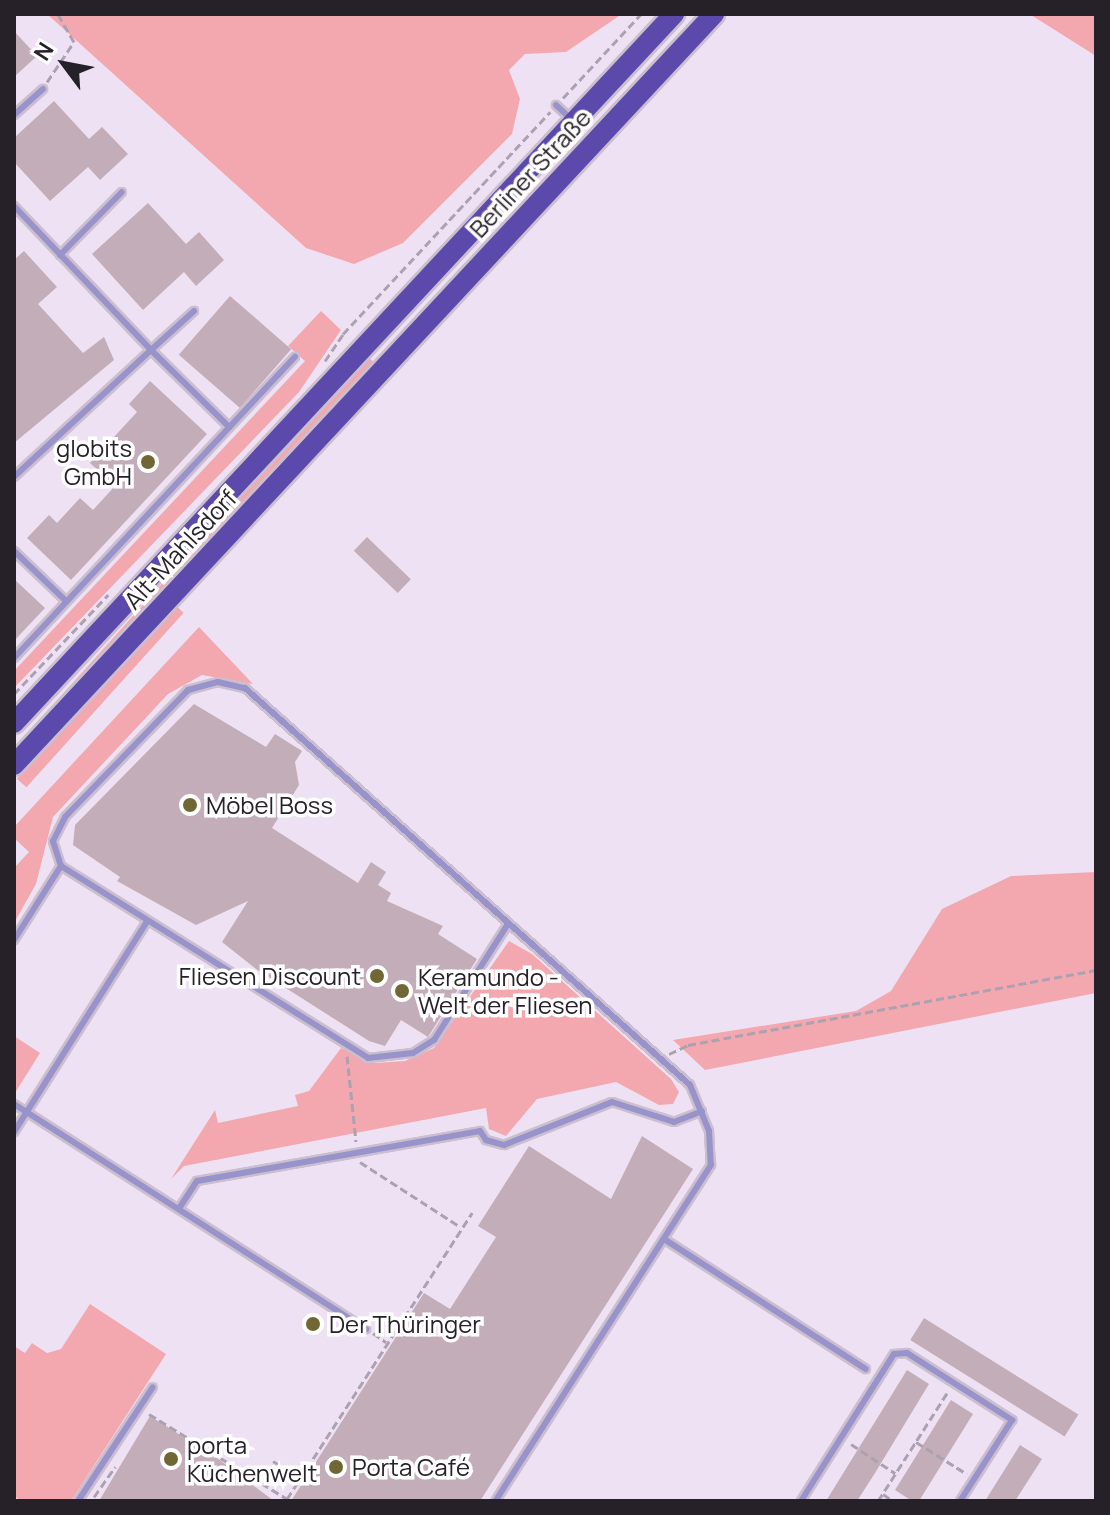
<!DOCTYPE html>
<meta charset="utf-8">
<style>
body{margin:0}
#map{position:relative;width:1110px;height:1515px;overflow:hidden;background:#efe1f4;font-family:Manrope,sans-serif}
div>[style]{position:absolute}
.green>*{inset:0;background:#f3a8af;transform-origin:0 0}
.building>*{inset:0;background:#c3adb9;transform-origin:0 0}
.path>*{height:3px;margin-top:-1.5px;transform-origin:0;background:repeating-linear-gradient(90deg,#aca1b0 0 8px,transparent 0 12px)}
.roads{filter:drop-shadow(2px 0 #cbbecf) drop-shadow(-2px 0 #cbbecf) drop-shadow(0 2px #cbbecf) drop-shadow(0 -2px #cbbecf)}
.service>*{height:6px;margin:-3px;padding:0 3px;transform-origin:3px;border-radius:3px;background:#9893ca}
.primary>*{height:20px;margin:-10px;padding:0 10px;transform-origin:10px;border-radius:10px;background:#5b49ab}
.dots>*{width:22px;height:22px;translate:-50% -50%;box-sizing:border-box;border:4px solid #fff;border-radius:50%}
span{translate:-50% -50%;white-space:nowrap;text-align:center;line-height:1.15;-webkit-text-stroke:7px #fff;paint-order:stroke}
.street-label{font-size:24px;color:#262128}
.poi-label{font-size:24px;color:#262128}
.right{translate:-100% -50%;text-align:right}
.left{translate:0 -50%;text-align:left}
.frame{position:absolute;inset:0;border:16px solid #262128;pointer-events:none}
.north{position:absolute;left:24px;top:24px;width:80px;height:80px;-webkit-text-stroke:6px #fff;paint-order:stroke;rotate:302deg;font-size:22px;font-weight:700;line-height:32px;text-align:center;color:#262128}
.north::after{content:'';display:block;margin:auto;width:28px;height:36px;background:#262128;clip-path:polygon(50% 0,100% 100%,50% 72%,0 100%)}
</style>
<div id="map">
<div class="green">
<i style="clip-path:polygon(47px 14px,622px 14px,566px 52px,525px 54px,509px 70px,520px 99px,512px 134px,403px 243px,354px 264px,306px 248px)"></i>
<i style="clip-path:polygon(1029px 14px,1096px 14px,1096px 56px,1039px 20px)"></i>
<i style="clip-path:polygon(321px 311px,341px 330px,299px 392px,14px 688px,14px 671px,305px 361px,288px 346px)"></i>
<i style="left:367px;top:356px;width:12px;height:517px;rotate:42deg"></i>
<i style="left:174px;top:604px;width:13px;height:235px;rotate:42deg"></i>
<i style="clip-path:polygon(199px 627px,253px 684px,202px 675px,168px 694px,53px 817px,36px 884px,14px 923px,14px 868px,29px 852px,14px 838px,14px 827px)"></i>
<i style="clip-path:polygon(1096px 872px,1096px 993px,705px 1070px,673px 1040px,856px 1011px,891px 991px,942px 909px,1011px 876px)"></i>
<i style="clip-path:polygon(509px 941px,532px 954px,671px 1079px,679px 1092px,673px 1104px,659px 1105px,616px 1082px,537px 1099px,506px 1136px,489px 1129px,486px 1108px,184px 1166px,171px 1179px,215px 1110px,218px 1123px,298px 1106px,295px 1095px,309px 1091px,341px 1048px,375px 1063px,405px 1061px,434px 1048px)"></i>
<i style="clip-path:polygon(14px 1036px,40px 1053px,15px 1093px,14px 1092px)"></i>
<i style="clip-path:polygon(90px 1304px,166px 1354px,71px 1501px,21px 1501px,14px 1496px,14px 1346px,25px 1353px,32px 1343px,47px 1353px,61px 1349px)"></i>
</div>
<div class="building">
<i style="clip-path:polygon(14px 31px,37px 56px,14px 77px)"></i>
<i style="clip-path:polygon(54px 101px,89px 139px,102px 127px,128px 154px,100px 180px,88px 167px,50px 201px,14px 162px,14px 138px)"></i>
<i style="clip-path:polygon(148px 203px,186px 244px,199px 232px,224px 260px,196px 286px,184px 272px,143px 310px,92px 254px)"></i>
<i style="clip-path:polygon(24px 251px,57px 287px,38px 304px,83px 353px,104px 337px,114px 360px,14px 443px,14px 260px)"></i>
<i style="left:230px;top:296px;width:81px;height:78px;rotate:41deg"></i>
<i style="clip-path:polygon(150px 381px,207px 434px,71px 580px,27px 538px,49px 515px,57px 523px,80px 498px,93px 510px,115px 486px,90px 463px,137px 412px,129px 404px)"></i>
<i style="left:367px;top:537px;width:61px;height:19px;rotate:44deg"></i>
<i style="clip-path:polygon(14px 579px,45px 608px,14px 641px)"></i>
<i style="clip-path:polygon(194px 704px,266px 747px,275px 734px,302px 751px,295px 762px,299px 785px,272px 828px,358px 883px,371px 862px,386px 872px,378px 885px,391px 893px,387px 901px,443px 926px,438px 934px,477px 959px,428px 1037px,401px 1020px,385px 1046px,369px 1041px,256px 969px,222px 942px,248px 901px,196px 925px,117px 881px,120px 877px,73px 845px,75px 825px)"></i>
<i style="clip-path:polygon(642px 1136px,693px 1169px,480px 1501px,291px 1501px,424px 1293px,450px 1309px,496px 1237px,478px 1226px,529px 1146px,611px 1199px)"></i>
<i style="left:924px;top:1318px;width:182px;height:26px;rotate:32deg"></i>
<i style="clip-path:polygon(907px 1370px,929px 1384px,875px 1473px,857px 1501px,826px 1501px)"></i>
<i style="clip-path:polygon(951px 1400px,973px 1414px,919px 1501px,912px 1501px,895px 1490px)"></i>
<i style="clip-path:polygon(150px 1416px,217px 1458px,274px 1501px,99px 1501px)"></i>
<i style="clip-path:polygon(1020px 1445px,1042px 1459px,1015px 1501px,985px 1501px)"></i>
</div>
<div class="path">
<i style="left:47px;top:82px;width:48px;rotate:-56deg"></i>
<i style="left:74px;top:42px;width:32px;rotate:-120deg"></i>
<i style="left:563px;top:98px;width:115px;rotate:-47.1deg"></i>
<i style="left:325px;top:361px;width:32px;rotate:-56deg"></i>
<i style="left:343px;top:334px;width:304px;rotate:-47deg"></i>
<i style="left:14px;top:694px;width:137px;rotate:-46.5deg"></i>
<i style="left:669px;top:1054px;width:21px;rotate:-25deg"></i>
<i style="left:688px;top:1045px;width:415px;rotate:-10.4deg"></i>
<i style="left:347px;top:1056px;width:86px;rotate:84deg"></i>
<i style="left:360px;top:1162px;width:118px;rotate:32.9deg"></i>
<i style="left:373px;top:1333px;width:16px;rotate:35deg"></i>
<i style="left:149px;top:1414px;width:162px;rotate:31.6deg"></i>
<i style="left:287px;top:1499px;width:341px;rotate:-57.1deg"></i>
<i style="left:916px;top:1442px;width:60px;rotate:32.1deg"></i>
<i style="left:851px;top:1444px;width:53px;rotate:33.4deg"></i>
<i style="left:273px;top:1461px;width:32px;rotate:32deg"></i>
<i style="left:883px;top:1494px;width:12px;rotate:35deg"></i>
<i style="left:94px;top:1497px;width:37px;rotate:-55deg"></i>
<i style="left:878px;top:1501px;width:128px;rotate:-57.4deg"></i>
</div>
<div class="roads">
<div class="service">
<i style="left:556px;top:105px;width:21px;rotate:43deg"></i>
<i style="left:14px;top:115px;width:39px;rotate:-42deg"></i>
<i style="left:14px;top:206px;width:199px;rotate:46.4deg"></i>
<i style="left:151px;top:350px;width:187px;rotate:137.2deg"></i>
<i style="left:60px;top:255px;width:88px;rotate:-45.5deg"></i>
<i style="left:194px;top:311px;width:58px;rotate:137.8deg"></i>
<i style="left:151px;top:350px;width:110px;rotate:44.6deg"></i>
<i style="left:14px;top:551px;width:72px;rotate:43.9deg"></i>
<i style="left:14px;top:658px;width:412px;rotate:-47deg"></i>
<i style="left:61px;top:866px;width:362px;rotate:32deg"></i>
<i style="left:368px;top:1058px;width:45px;rotate:-6.3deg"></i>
<i style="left:413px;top:1053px;width:25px;rotate:-32deg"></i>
<i style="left:434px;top:1040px;width:138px;rotate:-57.5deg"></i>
<i style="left:14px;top:940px;width:88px;rotate:-57.6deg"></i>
<i style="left:61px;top:866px;width:26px;rotate:-108deg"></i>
<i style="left:53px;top:841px;width:27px;rotate:-63deg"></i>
<i style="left:65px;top:817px;width:177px;rotate:-45.9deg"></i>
<i style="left:188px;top:690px;width:31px;rotate:-15deg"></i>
<i style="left:218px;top:682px;width:28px;rotate:13deg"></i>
<i style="left:245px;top:688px;width:596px;rotate:41.74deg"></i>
<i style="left:690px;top:1085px;width:50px;rotate:67.6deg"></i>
<i style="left:709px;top:1131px;width:34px;rotate:87deg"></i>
<i style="left:711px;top:1165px;width:399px;rotate:122.7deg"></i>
<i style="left:14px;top:1104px;width:418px;rotate:32.6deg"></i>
<i style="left:14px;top:1132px;width:247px;rotate:-57.7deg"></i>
<i style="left:180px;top:1207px;width:31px;rotate:-57deg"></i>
<i style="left:197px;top:1181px;width:287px;rotate:-10deg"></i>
<i style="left:480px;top:1131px;width:11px;rotate:56deg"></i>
<i style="left:486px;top:1140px;width:19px;rotate:16deg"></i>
<i style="left:504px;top:1145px;width:116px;rotate:-21.7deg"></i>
<i style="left:612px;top:1102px;width:65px;rotate:17.9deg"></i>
<i style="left:674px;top:1122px;width:30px;rotate:-21deg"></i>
<i style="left:664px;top:1239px;width:240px;rotate:32.8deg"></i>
<i style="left:78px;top:1501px;width:136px;rotate:-56.7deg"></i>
<i style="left:801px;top:1501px;width:174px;rotate:-57.7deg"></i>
<i style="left:894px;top:1354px;width:13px;rotate:-4deg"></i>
<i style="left:907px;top:1353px;width:125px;rotate:32.5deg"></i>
<i style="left:1012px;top:1420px;width:96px;rotate:122.7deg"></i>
</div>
<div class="primary">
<i style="left:14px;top:723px;width:969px;rotate:-47.05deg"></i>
<i style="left:14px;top:765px;width:1027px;rotate:-47.01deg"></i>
</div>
</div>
<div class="dots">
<i style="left:148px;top:462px;background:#706734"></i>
<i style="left:190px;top:805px;background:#706734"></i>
<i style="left:377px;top:976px;background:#706734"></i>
<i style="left:402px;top:991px;background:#706734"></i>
<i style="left:313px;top:1324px;background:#706734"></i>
<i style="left:171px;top:1459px;background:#706734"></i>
<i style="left:336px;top:1467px;background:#706734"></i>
</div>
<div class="street-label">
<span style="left:530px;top:173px;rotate:-47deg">Berliner Straße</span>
<span style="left:180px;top:549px;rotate:-47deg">Alt-Mahlsdorf</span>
</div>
<div class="poi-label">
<span class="right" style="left:132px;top:462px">globits<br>GmbH</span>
<span class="left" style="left:206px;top:805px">Möbel Boss</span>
<span class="right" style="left:361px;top:976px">Fliesen Discount</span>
<span class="left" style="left:418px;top:991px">Keramundo -<br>Welt der Fliesen</span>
<span class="left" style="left:329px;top:1324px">Der Thüringer</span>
<span class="left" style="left:187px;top:1459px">porta<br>Küchenwelt</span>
<span class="left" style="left:352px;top:1467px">Porta Café</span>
</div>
<div class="frame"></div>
<div class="north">N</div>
</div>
